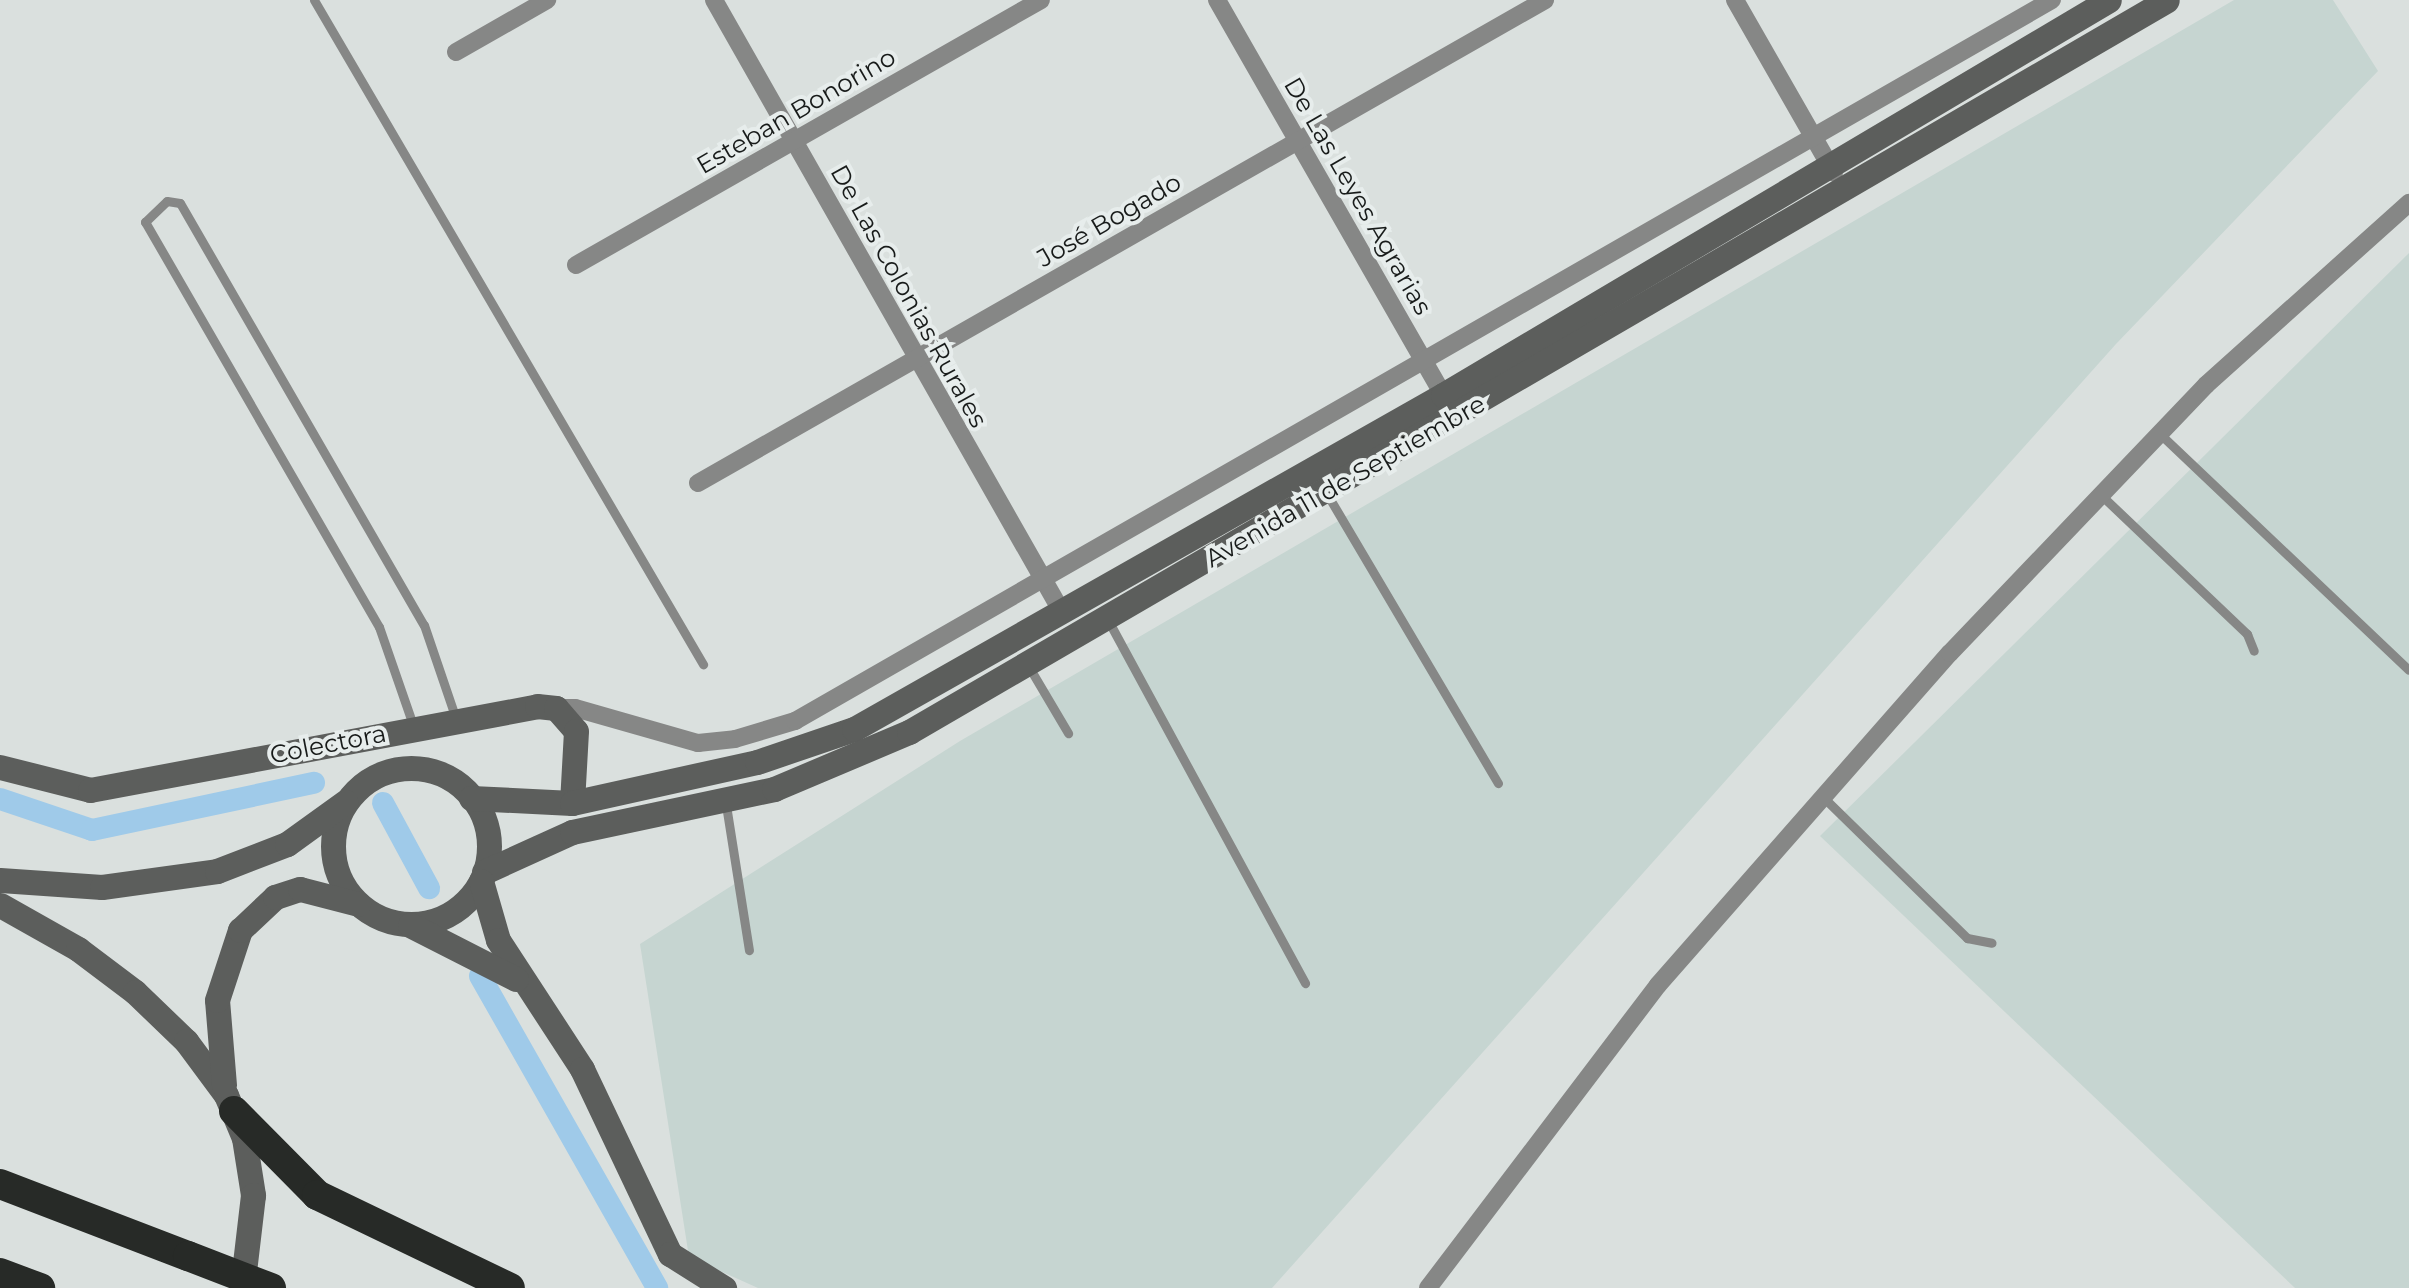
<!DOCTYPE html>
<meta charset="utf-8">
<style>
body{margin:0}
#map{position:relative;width:2409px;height:1288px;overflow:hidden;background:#dae0de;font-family:Montserrat,sans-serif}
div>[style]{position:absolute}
.built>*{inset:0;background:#c6d5d1}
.canal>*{height:22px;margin:-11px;padding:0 11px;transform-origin:11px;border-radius:11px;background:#9fcae9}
.lane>*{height:9px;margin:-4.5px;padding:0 4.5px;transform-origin:4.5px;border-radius:4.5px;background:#868786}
.street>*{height:18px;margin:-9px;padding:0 9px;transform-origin:9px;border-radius:9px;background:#868786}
.secondary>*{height:25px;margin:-12.5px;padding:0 12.5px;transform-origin:12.5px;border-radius:12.5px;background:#5c5e5c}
.secondary>.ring{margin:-12.5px;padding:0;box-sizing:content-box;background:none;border:25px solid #5c5e5c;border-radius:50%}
.highway>*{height:30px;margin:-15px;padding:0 15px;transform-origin:15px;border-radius:15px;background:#272a27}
.highway-bridge>*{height:30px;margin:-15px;padding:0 15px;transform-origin:15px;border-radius:15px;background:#272a27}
span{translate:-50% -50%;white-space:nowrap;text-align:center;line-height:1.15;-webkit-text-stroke:8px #e7edec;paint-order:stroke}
.street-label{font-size:25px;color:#181b1a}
</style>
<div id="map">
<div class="built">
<i style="clip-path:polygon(2234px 0,2333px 0,2378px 71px,2116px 344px,1272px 1288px,758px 1288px,689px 1257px,640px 944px,960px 741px)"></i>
<i style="clip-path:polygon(2409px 253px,2409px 1288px,2295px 1288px,1820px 836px)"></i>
</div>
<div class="canal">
<i style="left:0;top:799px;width:97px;rotate:18.6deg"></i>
<i style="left:92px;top:830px;width:227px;rotate:-12deg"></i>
<i style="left:383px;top:803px;width:97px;rotate:61.6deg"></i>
<i style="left:480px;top:976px;width:359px;rotate:60.4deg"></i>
</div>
<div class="lane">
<i style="left:314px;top:0;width:770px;rotate:59.64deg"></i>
<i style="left:2159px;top:433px;width:344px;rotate:43.5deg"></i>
<i style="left:1327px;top:494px;width:336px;rotate:59.4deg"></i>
<i style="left:2101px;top:495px;width:202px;rotate:43.6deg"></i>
<i style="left:2247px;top:634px;width:18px;rotate:68deg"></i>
<i style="left:1109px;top:622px;width:411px;rotate:61.5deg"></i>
<i style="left:1029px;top:667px;width:77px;rotate:59.4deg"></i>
<i style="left:413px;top:725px;width:104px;rotate:-109.1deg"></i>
<i style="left:379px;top:627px;width:468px;rotate:-120deg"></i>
<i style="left:145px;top:222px;width:30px;rotate:-44deg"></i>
<i style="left:167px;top:201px;width:13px;rotate:9deg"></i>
<i style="left:180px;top:203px;width:487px;rotate:60deg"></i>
<i style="left:424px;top:625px;width:96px;rotate:71.2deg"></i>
<i style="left:1823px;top:797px;width:202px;rotate:44.4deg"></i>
<i style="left:1967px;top:938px;width:25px;rotate:11deg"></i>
<i style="left:726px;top:805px;width:147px;rotate:81deg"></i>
</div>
<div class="street">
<i style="left:714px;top:0;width:706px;rotate:60.39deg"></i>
<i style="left:1217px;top:0;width:465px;rotate:60.2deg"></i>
<i style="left:1735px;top:0;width:199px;rotate:60.2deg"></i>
<i style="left:456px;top:52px;width:105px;rotate:-29.7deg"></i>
<i style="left:576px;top:265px;width:535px;rotate:-29.68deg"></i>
<i style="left:698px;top:483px;width:975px;rotate:-29.69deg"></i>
<i style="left:556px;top:708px;width:19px"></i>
<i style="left:575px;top:708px;width:128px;rotate:15.9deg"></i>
<i style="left:698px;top:743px;width:37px;rotate:-6deg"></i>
<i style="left:735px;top:739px;width:63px;rotate:-16.7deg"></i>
<i style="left:795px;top:721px;width:1449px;rotate:-29.84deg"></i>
<i style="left:1428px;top:1288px;width:380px;rotate:-52.8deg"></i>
<i style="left:1658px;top:985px;width:442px;rotate:-48.7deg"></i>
<i style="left:1950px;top:653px;width:371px;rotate:-46.3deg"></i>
<i style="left:2206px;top:385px;width:273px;rotate:-41.9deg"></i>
</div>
<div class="secondary">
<i style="left:0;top:767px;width:93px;rotate:14.3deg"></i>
<i style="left:90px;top:790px;width:455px;rotate:-10.6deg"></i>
<i style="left:537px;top:706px;width:19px;rotate:6deg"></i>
<i style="left:556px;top:708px;width:30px;rotate:49deg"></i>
<i style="left:576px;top:731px;width:72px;rotate:93.2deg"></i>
<i class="ring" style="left:333px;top:768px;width:131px;height:131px"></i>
<i style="left:471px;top:798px;width:101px;rotate:2.8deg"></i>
<i style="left:572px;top:803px;width:189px;rotate:-12.5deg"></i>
<i style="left:757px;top:762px;width:102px;rotate:-18.8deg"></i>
<i style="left:854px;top:729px;width:677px;rotate:-29.56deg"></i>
<i style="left:1443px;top:395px;width:774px;rotate:-30.67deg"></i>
<i style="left:484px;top:872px;width:97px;rotate:-24.4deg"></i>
<i style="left:572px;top:832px;width:207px;rotate:-12deg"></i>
<i style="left:774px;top:789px;width:147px;rotate:-22.9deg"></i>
<i style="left:909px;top:732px;width:1455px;rotate:-30.19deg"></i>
<i style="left:0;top:880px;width:102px;rotate:3.9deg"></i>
<i style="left:102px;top:887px;width:116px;rotate:-7.9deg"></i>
<i style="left:217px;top:871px;width:75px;rotate:-21.1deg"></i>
<i style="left:287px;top:844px;width:72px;rotate:-35.9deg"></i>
<i style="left:481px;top:881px;width:61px;rotate:73.9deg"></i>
<i style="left:498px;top:940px;width:154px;rotate:56.9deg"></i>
<i style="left:582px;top:1069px;width:205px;rotate:64.6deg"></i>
<i style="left:670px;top:1254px;width:64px;rotate:32.2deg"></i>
<i style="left:0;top:905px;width:90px;rotate:29.4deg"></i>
<i style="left:78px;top:949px;width:71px;rotate:37deg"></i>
<i style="left:135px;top:992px;width:71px;rotate:43.9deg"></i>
<i style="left:186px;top:1041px;width:67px;rotate:53.5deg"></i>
<i style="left:226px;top:1095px;width:47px;rotate:67.3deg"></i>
<i style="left:244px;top:1138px;width:58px;rotate:81deg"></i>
<i style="left:253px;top:1195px;width:94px;rotate:96.7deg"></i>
<i style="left:410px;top:925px;width:119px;rotate:27deg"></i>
<i style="left:224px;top:1085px;width:85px;rotate:-94.7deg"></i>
<i style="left:217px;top:1000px;width:74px;rotate:-71.8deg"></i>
<i style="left:240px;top:930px;width:48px;rotate:-43.3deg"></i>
<i style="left:275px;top:897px;width:26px;rotate:-18deg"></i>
<i style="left:300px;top:889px;width:60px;rotate:14.5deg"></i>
</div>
<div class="highway">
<i style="left:234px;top:1111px;width:118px;rotate:45.3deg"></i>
<i style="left:317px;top:1195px;width:214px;rotate:25.7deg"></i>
<i style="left:0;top:1184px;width:201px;rotate:21deg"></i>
<i style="left:0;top:1273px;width:43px;rotate:20.6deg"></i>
</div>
<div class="highway-bridge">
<i style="left:188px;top:1256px;width:89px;rotate:21.1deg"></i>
</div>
<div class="street-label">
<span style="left:796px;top:111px;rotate:-30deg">Esteban Bonorino</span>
<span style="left:1358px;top:196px;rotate:60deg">De Las Leyes Agrarias</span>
<span style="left:1109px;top:220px;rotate:-30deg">José Bogado</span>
<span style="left:909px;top:296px;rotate:61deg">De Las Colonias Rurales</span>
<span style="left:1345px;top:481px;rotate:-30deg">Avenida 11 de Septiembre</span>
<span style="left:328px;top:744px;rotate:-11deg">Colectora</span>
</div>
</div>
